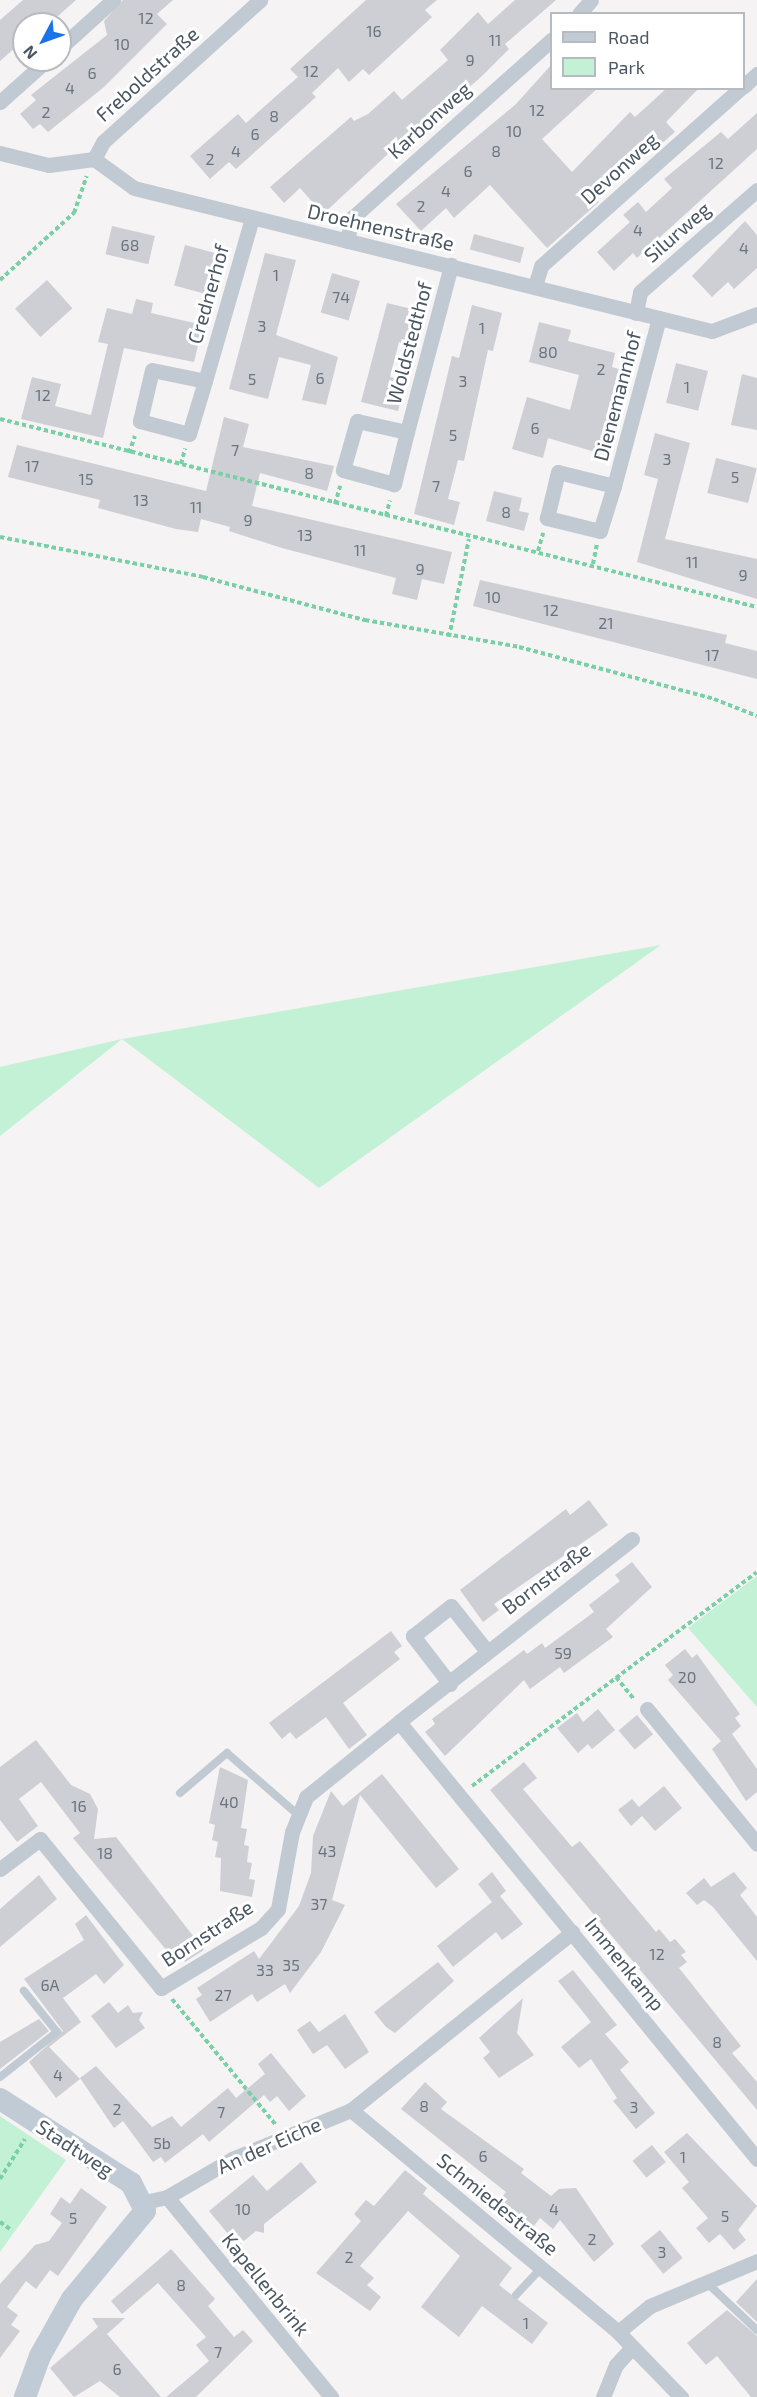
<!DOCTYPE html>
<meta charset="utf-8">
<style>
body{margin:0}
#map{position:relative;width:757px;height:2397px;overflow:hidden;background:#f5f3f3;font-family:"Exo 2",sans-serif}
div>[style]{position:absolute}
.green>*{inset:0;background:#c3f1d5}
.building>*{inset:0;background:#cdcfd5;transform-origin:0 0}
.path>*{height:4px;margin-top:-2px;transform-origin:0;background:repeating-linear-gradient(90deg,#7ad0a6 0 4.5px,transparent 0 7.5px)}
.lane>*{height:8px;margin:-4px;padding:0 4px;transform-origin:4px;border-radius:4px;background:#c1cad2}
.street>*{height:15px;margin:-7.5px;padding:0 7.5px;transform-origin:7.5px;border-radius:7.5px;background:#c1cad2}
.secondary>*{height:22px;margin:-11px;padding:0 11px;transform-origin:11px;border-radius:11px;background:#c1cbd6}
span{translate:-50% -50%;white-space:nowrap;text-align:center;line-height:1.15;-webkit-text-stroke:6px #fff;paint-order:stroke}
.number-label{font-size:16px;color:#6b747e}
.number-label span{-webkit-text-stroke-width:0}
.street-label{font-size:20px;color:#4a5661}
.legend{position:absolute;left:550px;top:12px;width:195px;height:78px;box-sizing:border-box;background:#fff;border:2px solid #b7bbc0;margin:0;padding:8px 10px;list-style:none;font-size:18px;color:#4a5661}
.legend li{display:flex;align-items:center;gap:12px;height:30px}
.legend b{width:30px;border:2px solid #b7bbc0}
.north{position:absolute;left:12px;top:12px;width:60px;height:60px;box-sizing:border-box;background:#fff;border:2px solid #b7bbc0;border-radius:50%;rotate:229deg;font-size:16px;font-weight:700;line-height:24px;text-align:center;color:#4a5661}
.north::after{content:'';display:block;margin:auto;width:21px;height:27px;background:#1a73e8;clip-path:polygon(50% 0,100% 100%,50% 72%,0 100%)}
</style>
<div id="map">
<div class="green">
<i style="clip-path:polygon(661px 945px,319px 1188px,122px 1039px,0 1136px,0 1067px,122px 1039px)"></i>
<i style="clip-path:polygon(757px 1576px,757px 1707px,688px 1628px)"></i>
<i style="clip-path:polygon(0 2116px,66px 2160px,0 2252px)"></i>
</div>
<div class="building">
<i style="clip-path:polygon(23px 0,76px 0,49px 24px,24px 24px,24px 40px,0 61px,0 20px)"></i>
<i style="clip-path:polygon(123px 0,173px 0,157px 14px,167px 24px,104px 87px,48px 132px,40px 124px,33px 129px,20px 114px,36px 100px,31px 95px,107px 35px,104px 21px)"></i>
<i style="clip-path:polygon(366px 0,437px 0,425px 10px,432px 17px,369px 75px,363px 69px,349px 82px,338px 68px,312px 93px,316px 97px,236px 169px,229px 162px,210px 179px,190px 156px,238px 114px,246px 123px,275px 97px,298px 77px,290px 69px)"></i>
<i style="clip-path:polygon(515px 0,556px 0,505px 44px,509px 49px,482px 76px,448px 106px,440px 106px,323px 214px,300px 188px,284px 203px,270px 187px,351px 117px,354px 121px,368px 114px,394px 91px,402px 100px,448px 60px,440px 50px,478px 12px,488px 24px)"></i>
<i style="clip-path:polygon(552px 64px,552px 88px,598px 88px,542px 139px,572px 172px,630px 112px,635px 117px,667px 88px,699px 88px,666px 122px,675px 132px,660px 145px,650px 134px,625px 157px,634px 168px,619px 181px,610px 170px,588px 190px,599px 202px,547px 248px,490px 185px,454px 218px,446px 208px,421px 231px,396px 204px,516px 104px)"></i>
<i style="clip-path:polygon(757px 113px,757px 149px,637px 258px,633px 253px,614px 271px,597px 252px,630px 222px,623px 215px,638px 202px,646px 212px,672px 188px,664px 179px,721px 132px,728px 139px)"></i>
<i style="clip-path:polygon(745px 221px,757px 235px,757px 268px,734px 289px,728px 282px,712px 297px,692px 276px)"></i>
<i style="left:112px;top:226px;width:44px;height:29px;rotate:13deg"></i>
<i style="left:474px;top:234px;width:52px;height:16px;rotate:15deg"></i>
<i style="left:185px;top:245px;width:31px;height:42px;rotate:15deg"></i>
<i style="clip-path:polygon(265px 253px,296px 260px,276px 335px,338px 357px,326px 405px,302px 400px,311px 365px,279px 357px,268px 399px,229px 389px)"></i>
<i style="left:332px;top:273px;width:29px;height:41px;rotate:16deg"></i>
<i style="left:47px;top:280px;width:38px;height:43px;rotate:48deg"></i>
<i style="clip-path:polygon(136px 299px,153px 303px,151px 313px,203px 325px,194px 362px,124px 348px,103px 438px,21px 419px,32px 377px,61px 384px,55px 406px,91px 415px,108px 344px,98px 342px,107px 308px,132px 314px)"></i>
<i style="clip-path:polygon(387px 303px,420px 311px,412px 346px,399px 342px,390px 377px,405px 381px,398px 411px,361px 402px)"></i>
<i style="clip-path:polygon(472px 305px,502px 313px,493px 351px,488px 350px,464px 461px,458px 460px,448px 499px,460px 502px,454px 525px,414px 514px,452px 356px,459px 358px)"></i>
<i style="clip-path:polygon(539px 322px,571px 330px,568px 341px,615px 353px,612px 367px,629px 372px,602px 454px,548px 438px,543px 458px,512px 449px,527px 397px,570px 410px,579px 375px,529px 362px)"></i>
<i style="left:676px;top:363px;width:33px;height:41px;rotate:14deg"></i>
<i style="clip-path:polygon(742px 374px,757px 378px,757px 430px,731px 425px)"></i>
<i style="clip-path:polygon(224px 417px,249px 424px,243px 447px,334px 466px,327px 491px,260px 473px,252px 506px,452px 552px,444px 584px,422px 579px,417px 600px,392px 594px,396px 578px,282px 548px,229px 531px,230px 527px,201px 519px,198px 532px,176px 529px,98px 508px,100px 500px,8px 477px,17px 445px,206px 491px)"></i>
<i style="clip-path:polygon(655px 433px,690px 443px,665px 539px,757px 559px,757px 599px,637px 562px,658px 479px,644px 475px)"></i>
<i style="left:716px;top:458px;width:42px;height:36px;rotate:14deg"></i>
<i style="clip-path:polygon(494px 491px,522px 498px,519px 511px,529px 513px,524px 531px,486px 521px)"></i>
<i style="clip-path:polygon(480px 580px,727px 635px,725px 643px,757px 651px,757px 679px,473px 606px)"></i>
<i style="clip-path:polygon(589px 1500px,608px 1525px,494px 1604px,499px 1610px,483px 1622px,460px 1590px,566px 1509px,570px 1515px)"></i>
<i style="clip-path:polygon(632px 1562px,652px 1587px,606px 1629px,613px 1637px,564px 1673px,560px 1667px,530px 1689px,524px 1680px,445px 1756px,425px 1732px,435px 1724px,432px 1719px,524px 1650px,527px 1654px,542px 1643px,545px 1648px,594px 1612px,589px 1605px,620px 1581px,615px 1575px)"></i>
<i style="clip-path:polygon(391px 1631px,402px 1646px,394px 1652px,400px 1659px,343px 1703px,367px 1735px,349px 1749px,326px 1717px,296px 1739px,290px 1732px,282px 1739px,269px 1723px)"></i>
<i style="clip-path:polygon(685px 1649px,692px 1658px,697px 1654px,740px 1714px,735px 1718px,741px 1726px,732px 1734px,757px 1769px,757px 1792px,746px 1801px,712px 1749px,721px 1741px,668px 1680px,673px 1675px,665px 1665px)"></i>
<i style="clip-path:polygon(598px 1709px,615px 1730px,592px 1749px,588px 1744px,578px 1753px,557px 1728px,577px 1713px,583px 1722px)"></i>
<i style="left:637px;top:1715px;width:25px;height:24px;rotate:50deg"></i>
<i style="clip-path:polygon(36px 1740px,71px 1785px,90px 1794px,98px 1809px,94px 1839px,116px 1837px,204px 1950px,185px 1962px,175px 1947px,168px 1952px,73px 1838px,80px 1833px,41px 1782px,19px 1799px,38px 1826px,17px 1842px,0 1820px,0 1767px)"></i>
<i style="clip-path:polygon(524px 1762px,537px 1778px,523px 1789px,572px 1847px,580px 1841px,656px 1932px,659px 1929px,670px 1942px,675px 1939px,686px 1952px,681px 1955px,687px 1962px,679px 1968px,741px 2046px,732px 2053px,757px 2082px,757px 2110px,490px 1790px)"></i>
<i style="clip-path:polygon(220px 1767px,248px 1780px,241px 1828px,247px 1829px,244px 1845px,249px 1846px,247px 1862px,252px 1863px,249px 1879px,255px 1880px,252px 1897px,220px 1891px,221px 1858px,215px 1857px,218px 1842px,212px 1840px,215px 1825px,209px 1823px)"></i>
<i style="clip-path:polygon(382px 1774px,459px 1869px,436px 1888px,360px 1795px,332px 1900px,345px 1905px,321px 1952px,290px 1993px,285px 1984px,257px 2002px,252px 1994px,210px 2022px,196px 1999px,202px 1995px,197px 1988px,254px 1951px,259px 1959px,299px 1906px,311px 1873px,313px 1836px,331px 1791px,343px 1806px)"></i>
<i style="clip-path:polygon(664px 1786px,682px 1808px,655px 1831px,642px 1816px,631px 1826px,618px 1810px,632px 1799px,639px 1807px)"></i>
<i style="clip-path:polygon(492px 1872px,506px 1891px,500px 1896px,523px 1924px,502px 1940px,496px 1932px,453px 1967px,437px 1946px,492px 1902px,478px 1884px)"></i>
<i style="clip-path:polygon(734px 1872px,747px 1888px,740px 1895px,757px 1917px,757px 1961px,713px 1907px,704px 1900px,697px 1905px,686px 1893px,704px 1878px,711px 1887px)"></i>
<i style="clip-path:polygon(39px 1875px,57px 1899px,0 1947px,0 1909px)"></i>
<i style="clip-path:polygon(86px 1915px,124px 1965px,104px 1984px,96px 1974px,63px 1998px,81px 2022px,49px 2047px,80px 2079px,56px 2098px,29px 2062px,63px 2031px,24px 1979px,84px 1940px,75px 1924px)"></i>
<i style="clip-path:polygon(438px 1962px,454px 1981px,395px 2033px,386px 2027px,374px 2012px)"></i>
<i style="clip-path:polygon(573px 1970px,617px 2025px,605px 2034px,629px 2062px,620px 2070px,655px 2113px,636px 2129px,613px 2101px,617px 2098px,591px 2059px,579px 2068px,561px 2047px,591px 2022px,558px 1981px)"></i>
<i style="clip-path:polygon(523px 1998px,517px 2033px,534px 2055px,499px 2078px,483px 2058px,490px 2052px,479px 2038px)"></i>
<i style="clip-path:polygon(109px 2002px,118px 2013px,128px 2005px,133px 2013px,143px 2012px,139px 2020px,145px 2028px,116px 2048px,91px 2016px)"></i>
<i style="clip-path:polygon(345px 2014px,369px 2052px,345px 2069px,327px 2045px,313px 2054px,297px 2030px,310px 2021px,319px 2032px)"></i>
<i style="clip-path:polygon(39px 2019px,49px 2031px,0 2069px,0 2042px)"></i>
<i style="clip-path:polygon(271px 2053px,306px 2096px,289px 2111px,277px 2096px,270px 2102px,264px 2095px,209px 2142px,203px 2134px,165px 2163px,161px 2157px,153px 2162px,123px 2121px,114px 2128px,80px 2078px,96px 2066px,152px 2127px,172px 2116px,181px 2127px,228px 2088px,236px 2098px,265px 2074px,258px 2064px)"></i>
<i style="clip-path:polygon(425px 2082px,447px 2102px,441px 2109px,524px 2169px,521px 2173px,551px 2196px,559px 2189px,576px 2188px,614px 2244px,594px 2262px,560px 2220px,553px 2229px,540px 2218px,534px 2226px,500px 2199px,506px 2192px,401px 2109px)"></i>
<i style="clip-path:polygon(687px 2133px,757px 2206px,738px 2230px,746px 2240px,734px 2250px,720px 2234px,709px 2243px,696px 2228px,708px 2218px,682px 2188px,689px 2182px,664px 2152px)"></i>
<i style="left:652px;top:2145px;width:22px;height:25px;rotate:51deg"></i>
<i style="clip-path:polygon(301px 2162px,317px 2182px,264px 2224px,264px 2233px,256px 2231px,238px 2246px,209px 2211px,253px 2175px,267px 2191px)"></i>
<i style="clip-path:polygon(405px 2170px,427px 2188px,423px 2194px,512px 2268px,499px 2285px,548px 2323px,532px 2344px,482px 2306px,459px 2337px,421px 2307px,460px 2256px,408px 2211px,360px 2266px,374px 2278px,367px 2285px,381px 2297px,370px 2311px,316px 2273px,361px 2221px,354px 2214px,366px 2200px,374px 2206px)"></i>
<i style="clip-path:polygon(81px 2188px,107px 2207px,58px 2276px,50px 2270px,36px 2289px,26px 2281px,7px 2307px,18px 2315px,11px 2325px,20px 2331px,0 2358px,0 2284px,35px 2245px,49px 2241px,62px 2223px,50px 2214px,61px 2197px,70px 2204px)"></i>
<i style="left:660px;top:2230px;width:36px;height:25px;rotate:51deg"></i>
<i style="clip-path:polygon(171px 2249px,215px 2299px,208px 2306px,234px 2337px,243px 2330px,253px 2341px,196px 2397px,166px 2397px,209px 2361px,196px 2345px,206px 2337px,158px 2283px,122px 2314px,111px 2301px)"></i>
<i style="clip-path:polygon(757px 2279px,757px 2322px,736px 2302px)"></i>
<i style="clip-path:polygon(727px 2310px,757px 2336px,757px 2397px,751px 2397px,717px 2356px,706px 2365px,687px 2343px)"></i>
<i style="clip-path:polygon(92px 2318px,125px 2318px,107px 2334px,161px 2397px,120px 2397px,100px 2381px,74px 2397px,50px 2368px,98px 2327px)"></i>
</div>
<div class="path">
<i style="left:0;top:280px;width:100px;rotate:-42.2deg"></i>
<i style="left:74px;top:213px;width:39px;rotate:-71deg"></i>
<i style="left:0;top:419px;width:780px;rotate:13.95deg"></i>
<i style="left:129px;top:453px;width:18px;rotate:-71deg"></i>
<i style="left:181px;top:464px;width:16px;rotate:-75deg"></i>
<i style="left:335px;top:504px;width:19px;rotate:-74deg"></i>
<i style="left:386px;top:516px;width:16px;rotate:-76deg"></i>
<i style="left:0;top:537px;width:207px;rotate:11.1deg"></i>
<i style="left:203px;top:577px;width:168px;rotate:14.9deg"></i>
<i style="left:365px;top:620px;width:156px;rotate:9.9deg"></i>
<i style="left:519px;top:647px;width:202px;rotate:14.9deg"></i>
<i style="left:714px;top:699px;width:46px;rotate:21.6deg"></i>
<i style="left:538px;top:551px;width:19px;rotate:-74deg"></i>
<i style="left:593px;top:564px;width:20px;rotate:-79deg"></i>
<i style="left:449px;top:637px;width:100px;rotate:-78.5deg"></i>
<i style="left:616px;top:1677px;width:28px;rotate:51deg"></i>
<i style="left:472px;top:1786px;width:356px;rotate:-36.9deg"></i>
<i style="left:172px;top:1999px;width:163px;rotate:50.5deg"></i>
<i style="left:0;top:2179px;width:47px;rotate:-58deg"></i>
<i style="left:0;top:2222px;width:12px;rotate:35deg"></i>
</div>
<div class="lane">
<i style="left:180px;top:1793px;width:62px;rotate:-40.4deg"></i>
<i style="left:227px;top:1753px;width:91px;rotate:41deg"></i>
<i style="left:0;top:2077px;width:73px;rotate:-38.3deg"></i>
<i style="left:57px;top:2032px;width:53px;rotate:-128.8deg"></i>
<i style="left:706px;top:2282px;width:70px;rotate:43.3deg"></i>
<i style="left:516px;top:2295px;width:37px;rotate:-47deg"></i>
</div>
<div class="street">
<i style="left:579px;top:14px;width:18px;rotate:-49deg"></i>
<i style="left:60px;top:48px;width:72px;rotate:-42.2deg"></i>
<i style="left:744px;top:86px;width:18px;rotate:-43deg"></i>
<i style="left:0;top:102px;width:63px;rotate:-41.8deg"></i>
<i style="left:0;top:153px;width:50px;rotate:13.8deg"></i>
<i style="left:49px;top:165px;width:45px;rotate:-7.6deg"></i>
<i style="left:94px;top:159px;width:49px;rotate:35.9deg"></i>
<i style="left:134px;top:188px;width:595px;rotate:13.9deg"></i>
<i style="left:712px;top:331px;width:48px;rotate:-20.7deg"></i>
<i style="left:94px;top:159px;width:19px;rotate:-62deg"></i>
<i style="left:103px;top:142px;width:212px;rotate:-42.1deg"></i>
<i style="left:347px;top:241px;width:24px;rotate:-78deg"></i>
<i style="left:352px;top:218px;width:268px;rotate:-41.8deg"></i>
<i style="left:535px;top:286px;width:21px;rotate:-73deg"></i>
<i style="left:541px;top:266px;width:268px;rotate:-41.7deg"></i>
<i style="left:636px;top:313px;width:21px;rotate:-79deg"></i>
<i style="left:640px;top:292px;width:155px;rotate:-41.1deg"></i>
<i style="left:205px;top:381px;width:55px;rotate:106.8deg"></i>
<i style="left:189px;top:434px;width:51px;rotate:-165.1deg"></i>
<i style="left:140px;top:421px;width:52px;rotate:-76.8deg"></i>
<i style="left:152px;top:370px;width:54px;rotate:11.7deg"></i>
<i style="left:205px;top:381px;width:170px;rotate:-73.9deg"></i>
<i style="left:407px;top:432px;width:54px;rotate:104deg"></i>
<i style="left:394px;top:484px;width:53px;rotate:-164.6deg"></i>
<i style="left:343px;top:470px;width:51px;rotate:-74.1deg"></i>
<i style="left:357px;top:421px;width:51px;rotate:12.4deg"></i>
<i style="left:407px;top:432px;width:173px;rotate:-75.2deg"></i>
<i style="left:614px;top:486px;width:47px;rotate:107.3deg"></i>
<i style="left:600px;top:531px;width:55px;rotate:-166.2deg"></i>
<i style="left:547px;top:518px;width:47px;rotate:-76.6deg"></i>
<i style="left:558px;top:472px;width:58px;rotate:14deg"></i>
<i style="left:614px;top:486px;width:174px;rotate:-75deg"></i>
<i style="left:632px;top:1539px;width:296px;rotate:141.9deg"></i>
<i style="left:399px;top:1722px;width:565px;rotate:50.67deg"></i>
<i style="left:450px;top:1684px;width:61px;rotate:-127.6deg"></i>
<i style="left:413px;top:1636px;width:48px;rotate:-38.3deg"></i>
<i style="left:451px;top:1606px;width:56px;rotate:51.5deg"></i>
<i style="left:647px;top:1709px;width:174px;rotate:50.8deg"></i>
<i style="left:0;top:1869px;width:50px;rotate:-36.9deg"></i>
<i style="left:40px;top:1839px;width:192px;rotate:50.9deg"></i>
<i style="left:161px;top:1988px;width:117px;rotate:-31deg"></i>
<i style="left:261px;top:1928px;width:25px;rotate:-48deg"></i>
<i style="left:278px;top:1909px;width:78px;rotate:-79.7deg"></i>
<i style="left:292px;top:1832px;width:38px;rotate:-68deg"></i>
<i style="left:306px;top:1797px;width:119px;rotate:-38.9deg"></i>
<i style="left:351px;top:2110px;width:347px;rotate:39.7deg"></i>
<i style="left:618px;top:2332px;width:91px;rotate:45.9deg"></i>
<i style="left:167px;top:2197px;width:259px;rotate:50.6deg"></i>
<i style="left:144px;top:2202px;width:24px;rotate:-12deg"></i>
<i style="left:167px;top:2197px;width:75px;rotate:-30.3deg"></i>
<i style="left:232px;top:2159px;width:129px;rotate:-22.4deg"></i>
<i style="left:351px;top:2110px;width:284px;rotate:-38.8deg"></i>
<i style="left:618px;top:2332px;width:41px;rotate:-39.1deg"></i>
<i style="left:650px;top:2306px;width:116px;rotate:-22.8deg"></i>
<i style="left:603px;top:2397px;width:35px;rotate:-68deg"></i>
<i style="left:616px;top:2365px;width:24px;rotate:-48deg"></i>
</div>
<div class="secondary">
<i style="left:0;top:2099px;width:156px;rotate:32.7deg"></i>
<i style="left:131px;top:2183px;width:31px;rotate:63deg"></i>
<i style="left:145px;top:2211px;width:114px;rotate:129.7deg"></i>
<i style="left:72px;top:2299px;width:65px;rotate:119.3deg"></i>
<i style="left:40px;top:2356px;width:44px;rotate:110.1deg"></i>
</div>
<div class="number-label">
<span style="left:146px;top:18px">12</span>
<span style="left:374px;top:31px">16</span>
<span style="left:495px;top:40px">11</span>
<span style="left:122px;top:44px">10</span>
<span style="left:470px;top:60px">9</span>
<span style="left:311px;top:71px">12</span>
<span style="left:92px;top:73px">6</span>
<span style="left:70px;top:88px">4</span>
<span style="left:537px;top:110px">12</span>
<span style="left:46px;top:112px">2</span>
<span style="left:274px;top:116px">8</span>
<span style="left:514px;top:131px">10</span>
<span style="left:255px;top:134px">6</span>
<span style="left:236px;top:151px">4</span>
<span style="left:496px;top:151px">8</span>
<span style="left:210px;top:159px">2</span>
<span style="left:716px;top:163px">12</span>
<span style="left:468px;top:171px">6</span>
<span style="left:446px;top:191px">4</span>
<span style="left:421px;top:206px">2</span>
<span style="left:638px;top:230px">4</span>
<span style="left:130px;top:245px">68</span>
<span style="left:744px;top:248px">4</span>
<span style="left:276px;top:275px">1</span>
<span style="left:341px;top:297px">74</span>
<span style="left:262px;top:326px">3</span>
<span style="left:482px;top:328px">1</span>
<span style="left:548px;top:352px">80</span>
<span style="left:601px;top:369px">2</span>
<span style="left:320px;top:378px">6</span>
<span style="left:252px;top:379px">5</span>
<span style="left:463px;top:381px">3</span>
<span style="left:687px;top:387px">1</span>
<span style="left:43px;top:395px">12</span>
<span style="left:535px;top:428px">6</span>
<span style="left:453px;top:435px">5</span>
<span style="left:235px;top:450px">7</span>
<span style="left:667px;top:459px">3</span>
<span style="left:32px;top:466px">17</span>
<span style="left:309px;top:473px">8</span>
<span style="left:735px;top:477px">5</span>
<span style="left:86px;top:479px">15</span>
<span style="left:436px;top:486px">7</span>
<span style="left:141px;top:500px">13</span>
<span style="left:196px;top:507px">11</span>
<span style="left:506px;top:512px">8</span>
<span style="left:248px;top:520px">9</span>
<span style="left:305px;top:535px">13</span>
<span style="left:360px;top:550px">11</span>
<span style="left:692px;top:562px">11</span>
<span style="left:420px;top:569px">9</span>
<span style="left:743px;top:575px">9</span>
<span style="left:493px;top:597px">10</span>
<span style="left:551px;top:610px">12</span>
<span style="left:606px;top:623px">21</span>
<span style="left:712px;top:655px">17</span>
<span style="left:563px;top:1653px">59</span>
<span style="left:687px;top:1677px">20</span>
<span style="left:229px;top:1802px">40</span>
<span style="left:79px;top:1806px">16</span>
<span style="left:327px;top:1851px">43</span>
<span style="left:105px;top:1853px">18</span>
<span style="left:319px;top:1904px">37</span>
<span style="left:657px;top:1954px">12</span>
<span style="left:291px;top:1965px">35</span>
<span style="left:265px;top:1970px">33</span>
<span style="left:50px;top:1985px">6A</span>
<span style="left:223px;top:1995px">27</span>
<span style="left:717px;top:2042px">8</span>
<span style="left:58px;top:2075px">4</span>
<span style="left:424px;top:2106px">8</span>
<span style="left:634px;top:2107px">3</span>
<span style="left:117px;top:2109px">2</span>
<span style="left:221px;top:2112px">7</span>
<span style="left:162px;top:2143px">5b</span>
<span style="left:483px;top:2156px">6</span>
<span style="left:683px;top:2157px">1</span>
<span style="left:243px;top:2209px">10</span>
<span style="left:554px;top:2209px">4</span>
<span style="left:725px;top:2216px">5</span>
<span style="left:73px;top:2218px">5</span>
<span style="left:592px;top:2239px">2</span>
<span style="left:662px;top:2252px">3</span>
<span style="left:349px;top:2257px">2</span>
<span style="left:181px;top:2285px">8</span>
<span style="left:526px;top:2323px">1</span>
<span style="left:218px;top:2352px">7</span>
<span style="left:117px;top:2369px">6</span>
</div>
<div class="street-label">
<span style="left:147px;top:74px;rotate:-42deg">Freboldstraße</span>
<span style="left:429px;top:120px;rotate:-42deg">Karbonweg</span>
<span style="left:619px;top:168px;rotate:-42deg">Devonweg</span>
<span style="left:381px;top:227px;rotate:13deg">Droehnenstraße</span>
<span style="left:677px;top:232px;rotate:-41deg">Silurweg</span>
<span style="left:208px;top:294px;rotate:-74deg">Crednerhof</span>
<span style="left:409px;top:343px;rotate:-75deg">Woldstedthof</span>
<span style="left:617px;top:396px;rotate:-75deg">Dienemannhof</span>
<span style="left:546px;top:1578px;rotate:-37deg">Bornstraße</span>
<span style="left:207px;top:1933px;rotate:-33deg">Bornstraße</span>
<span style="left:625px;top:1964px;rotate:51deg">Immenkamp</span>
<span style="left:269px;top:2145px;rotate:-24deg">An der Eiche</span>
<span style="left:75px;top:2148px;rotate:33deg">Stadtweg</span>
<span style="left:498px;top:2204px;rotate:39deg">Schmiedestraße</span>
<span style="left:266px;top:2284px;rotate:51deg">Kapellenbrink</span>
</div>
<ul class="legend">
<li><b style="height:8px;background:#c1cbd6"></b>Road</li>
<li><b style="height:16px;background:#c3f1d5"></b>Park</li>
</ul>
<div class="north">N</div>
</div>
